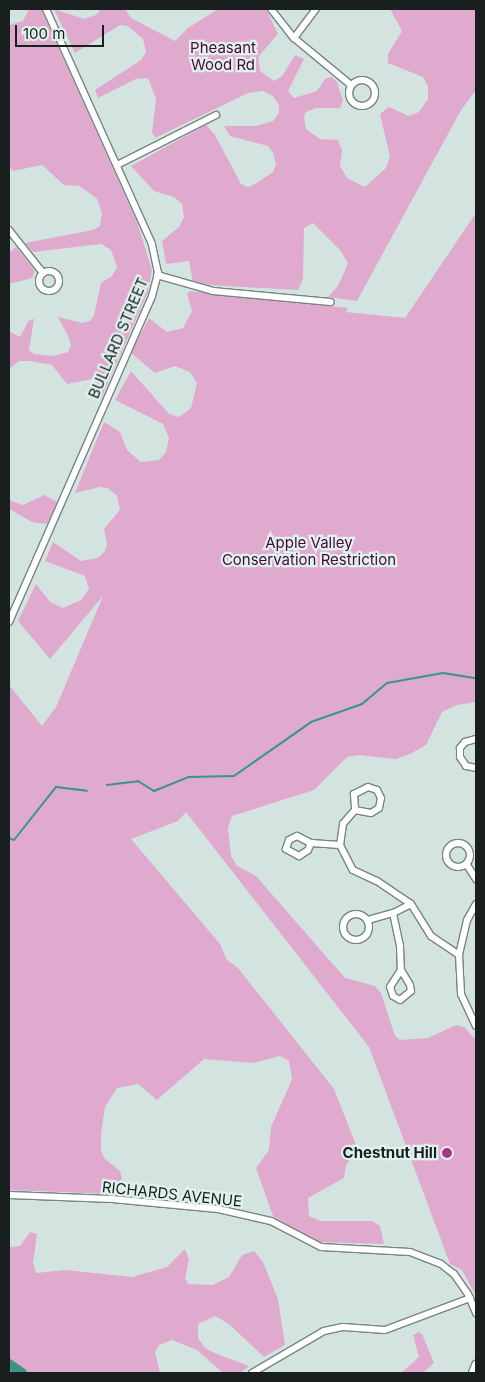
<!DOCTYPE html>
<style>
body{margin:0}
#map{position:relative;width:485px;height:1382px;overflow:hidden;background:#d3e4e0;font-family:Inter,sans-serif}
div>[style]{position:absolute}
.green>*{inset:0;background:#dfaacd}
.stream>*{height:2px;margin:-1px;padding:0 1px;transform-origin:1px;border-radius:1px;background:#399586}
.river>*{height:10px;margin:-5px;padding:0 5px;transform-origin:5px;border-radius:5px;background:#399586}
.roads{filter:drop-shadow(1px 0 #758581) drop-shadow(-1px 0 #758581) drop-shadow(0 1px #758581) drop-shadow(0 -1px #758581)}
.minor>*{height:6px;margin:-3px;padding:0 3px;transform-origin:3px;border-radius:3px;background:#fff}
.minor>.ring{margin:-3px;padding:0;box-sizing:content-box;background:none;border:6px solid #fff;border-radius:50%}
.tertiary>*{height:8px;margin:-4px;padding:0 4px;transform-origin:4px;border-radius:4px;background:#fff}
.dots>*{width:14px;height:14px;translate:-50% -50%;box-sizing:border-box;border:2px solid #e0f2ee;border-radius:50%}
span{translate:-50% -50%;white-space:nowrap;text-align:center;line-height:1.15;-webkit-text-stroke:4.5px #e0f2ee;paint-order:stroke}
.park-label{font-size:15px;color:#4b073c}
.street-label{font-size:15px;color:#191f1e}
.poi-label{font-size:15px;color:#191f1e;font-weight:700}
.right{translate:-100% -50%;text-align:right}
.frame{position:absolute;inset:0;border:10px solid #191f1e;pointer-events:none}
.scale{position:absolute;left:15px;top:25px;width:89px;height:22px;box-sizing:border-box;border:2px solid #191f1e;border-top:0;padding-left:6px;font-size:15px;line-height:18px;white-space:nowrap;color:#191f1e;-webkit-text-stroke:4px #e0f2ee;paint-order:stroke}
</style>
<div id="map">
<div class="green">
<i style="clip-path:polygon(29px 9px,41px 9px,137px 222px,152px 270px,148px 292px,100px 401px,98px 385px,92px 379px,67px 384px,52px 365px,31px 361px,19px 361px,9px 369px,9px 331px,20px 337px,29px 320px,34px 319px,29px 350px,34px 354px,53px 356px,68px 352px,71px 345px,68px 336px,58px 317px,82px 323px,90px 321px,94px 315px,101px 283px,112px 276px,117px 267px,111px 250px,101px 244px,33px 252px,25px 243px,93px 230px,100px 226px,102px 213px,97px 199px,88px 192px,79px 186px,64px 185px,42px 165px,13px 171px,9px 167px,9px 25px,23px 21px)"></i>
<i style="clip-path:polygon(54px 9px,84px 19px,96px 15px,101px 9px,125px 9px,131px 18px,175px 41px,188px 28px,218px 9px,266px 9px,278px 34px,258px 57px,260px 71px,274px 81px,282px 76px,295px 55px,304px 59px,288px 91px,294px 98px,317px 91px,325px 79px,331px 77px,337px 82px,343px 101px,340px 108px,316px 108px,306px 112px,304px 117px,306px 129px,320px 139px,338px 140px,342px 150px,340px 166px,347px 178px,365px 187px,386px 168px,390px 157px,380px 114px,389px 107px,409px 116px,419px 112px,428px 99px,428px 86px,423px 77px,388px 63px,388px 54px,402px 31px,390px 9px,476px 9px,476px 90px,461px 110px,357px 301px,328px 297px,338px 286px,348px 263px,340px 250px,313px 223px,304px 228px,303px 279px,298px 290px,209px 285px,193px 282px,189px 261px,166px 264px,162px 241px,179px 227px,184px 217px,182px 204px,174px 197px,154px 191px,131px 166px,206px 125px,215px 135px,241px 184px,248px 187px,255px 184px,273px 172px,276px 164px,273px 153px,268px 146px,230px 136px,224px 126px,256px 126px,273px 121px,279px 113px,279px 105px,273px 96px,263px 91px,248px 93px,155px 138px,152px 132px,156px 99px,148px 78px,136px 79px,98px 98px,95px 90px,141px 60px,146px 52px,143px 39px,128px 26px,120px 25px,75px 53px)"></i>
<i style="clip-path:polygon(476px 213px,476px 702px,457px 705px,442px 712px,426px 745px,410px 754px,396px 759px,359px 755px,347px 757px,314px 790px,232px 816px,228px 828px,231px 856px,237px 866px,256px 876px,345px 978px,375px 986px,381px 993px,395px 1036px,400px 1040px,428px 1038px,456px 1025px,464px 1027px,476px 1040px,476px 1296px,462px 1270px,450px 1264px,369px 1047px,186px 812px,178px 821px,131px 839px,220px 944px,227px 960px,238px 968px,334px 1089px,358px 1150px,346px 1165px,344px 1178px,308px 1198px,309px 1216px,321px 1221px,372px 1221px,380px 1226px,384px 1244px,316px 1242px,273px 1216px,256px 1168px,269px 1150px,271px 1127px,292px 1079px,289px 1061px,280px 1056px,253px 1063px,204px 1059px,157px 1100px,138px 1084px,117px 1088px,105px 1107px,101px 1133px,101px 1151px,105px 1159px,120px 1171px,122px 1178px,111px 1194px,9px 1190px,9px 685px,42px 726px,56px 707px,103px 596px,50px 659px,18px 621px,36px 584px,50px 602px,63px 608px,81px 600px,89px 589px,85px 576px,45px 561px,53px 542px,81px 561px,98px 558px,105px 551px,107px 544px,104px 529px,120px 510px,117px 496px,108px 488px,100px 487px,75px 493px,104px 422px,120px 432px,127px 450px,141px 462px,159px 460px,166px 452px,169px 438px,163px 424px,115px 400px,131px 371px,169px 414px,179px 417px,191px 408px,197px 383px,190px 372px,175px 366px,155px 373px,131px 353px,149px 318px,167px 332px,183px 328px,192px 311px,187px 293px,191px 291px,348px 308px,346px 312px,405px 318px)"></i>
<i style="clip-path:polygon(16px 247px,35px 271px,32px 278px,9px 284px,9px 253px)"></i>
<i style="clip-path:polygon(44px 495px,57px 502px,47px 524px,32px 522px,9px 509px,9px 500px,23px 505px)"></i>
<i style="clip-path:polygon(30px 1232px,37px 1234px,33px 1263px,36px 1273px,66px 1270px,132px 1277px,167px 1267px,185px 1249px,189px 1260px,185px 1278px,188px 1284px,213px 1285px,229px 1277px,242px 1255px,254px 1251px,263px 1262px,278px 1299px,285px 1345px,264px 1357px,229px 1324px,215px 1316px,198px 1324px,198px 1338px,205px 1348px,217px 1354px,249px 1366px,240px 1373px,223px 1373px,197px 1350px,172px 1340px,159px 1345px,155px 1352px,160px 1373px,9px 1373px,9px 1247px,20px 1246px)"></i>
<i style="clip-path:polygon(419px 1332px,422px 1334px,434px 1363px,423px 1373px,401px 1373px,419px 1357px,413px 1335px)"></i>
</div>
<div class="stream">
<i style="left:107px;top:785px;width:31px;rotate:-7deg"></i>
<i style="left:138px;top:781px;width:19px;rotate:32deg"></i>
<i style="left:154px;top:791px;width:37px;rotate:-22deg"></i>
<i style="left:188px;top:777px;width:46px;rotate:-1.2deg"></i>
<i style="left:234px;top:776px;width:94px;rotate:-35deg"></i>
<i style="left:311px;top:722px;width:54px;rotate:-19.4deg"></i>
<i style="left:362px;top:704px;width:33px;rotate:-40deg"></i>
<i style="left:387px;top:683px;width:57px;rotate:-10.1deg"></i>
<i style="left:443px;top:673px;width:33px;rotate:9deg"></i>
<i style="left:9px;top:838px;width:5px;rotate:22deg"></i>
<i style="left:14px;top:840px;width:68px;rotate:-51.6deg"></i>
<i style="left:56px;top:787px;width:31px;rotate:7deg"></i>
</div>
<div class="river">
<i style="left:9px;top:1364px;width:16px;rotate:35deg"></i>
</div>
<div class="roads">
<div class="minor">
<i style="left:271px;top:9px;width:37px;rotate:52deg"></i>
<i style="left:294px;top:38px;width:74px;rotate:39.5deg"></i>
<i style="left:294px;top:38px;width:36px;rotate:-53deg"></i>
<i class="ring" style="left:349px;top:80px;width:20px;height:20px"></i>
<i style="left:117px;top:165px;width:111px;rotate:-26.8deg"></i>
<i style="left:9px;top:230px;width:55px;rotate:51.7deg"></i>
<i class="ring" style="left:39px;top:271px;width:14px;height:14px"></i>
<i style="left:157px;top:275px;width:58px;rotate:15.9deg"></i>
<i style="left:213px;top:291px;width:118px;rotate:5.4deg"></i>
<i style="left:9px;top:622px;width:356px;rotate:-66.3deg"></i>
<i style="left:152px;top:296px;width:24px;rotate:-75deg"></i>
<i style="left:158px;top:273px;width:30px;rotate:-102deg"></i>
<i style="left:152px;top:244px;width:258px;rotate:-114.3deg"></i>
<i style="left:476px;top:739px;width:11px;rotate:165deg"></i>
<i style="left:465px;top:742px;width:8px;rotate:130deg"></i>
<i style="left:460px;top:748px;width:9px;rotate:90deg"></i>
<i style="left:460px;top:757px;width:11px;rotate:56deg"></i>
<i style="left:466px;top:766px;width:10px;rotate:11deg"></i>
<i style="left:355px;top:810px;width:16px;rotate:11deg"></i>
<i style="left:371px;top:813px;width:9px;rotate:-32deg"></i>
<i style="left:379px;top:808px;width:10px;rotate:-79deg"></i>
<i style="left:381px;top:798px;width:9px;rotate:-117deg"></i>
<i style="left:377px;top:790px;width:9px;rotate:-162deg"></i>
<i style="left:368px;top:787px;width:16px;rotate:153deg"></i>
<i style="left:354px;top:794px;width:16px;rotate:86deg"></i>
<i style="left:355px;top:810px;width:18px;rotate:131deg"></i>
<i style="left:343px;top:824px;width:21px;rotate:98deg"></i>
<i style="left:340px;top:845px;width:28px;rotate:63deg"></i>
<i style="left:353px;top:870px;width:26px;rotate:25deg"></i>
<i style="left:377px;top:881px;width:41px;rotate:34.1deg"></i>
<i style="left:411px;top:904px;width:20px;rotate:153deg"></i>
<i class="ring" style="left:446px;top:843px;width:18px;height:18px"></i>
<i style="left:311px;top:843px;width:8px;rotate:113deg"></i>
<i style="left:308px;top:850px;width:11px;rotate:146deg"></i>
<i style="left:299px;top:856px;width:15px;rotate:-152deg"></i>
<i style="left:286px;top:849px;width:9px;rotate:-72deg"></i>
<i style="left:289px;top:840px;width:9px;rotate:-27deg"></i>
<i style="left:297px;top:836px;width:16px;rotate:27deg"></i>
<i style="left:311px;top:843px;width:29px;rotate:4deg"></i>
<i style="left:467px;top:865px;width:17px;rotate:57deg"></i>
<i style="left:411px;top:904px;width:38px;rotate:58deg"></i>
<i style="left:431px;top:936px;width:34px;rotate:34deg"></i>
<i style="left:476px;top:904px;width:18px;rotate:119deg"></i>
<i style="left:467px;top:920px;width:36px;rotate:103deg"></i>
<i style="left:459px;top:955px;width:39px;rotate:87deg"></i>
<i style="left:461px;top:994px;width:35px;rotate:65deg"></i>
<i class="ring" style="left:343px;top:914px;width:20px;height:20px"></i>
<i style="left:368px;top:920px;width:26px;rotate:-16deg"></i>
<i style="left:393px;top:913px;width:33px;rotate:78deg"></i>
<i style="left:400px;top:945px;width:25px;rotate:88deg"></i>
<i style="left:401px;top:970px;width:17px;rotate:59deg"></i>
<i style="left:410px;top:985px;width:6px;rotate:81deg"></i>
<i style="left:411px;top:991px;width:14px;rotate:141deg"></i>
<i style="left:400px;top:1000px;width:8px;rotate:-150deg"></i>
<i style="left:393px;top:996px;width:9px;rotate:-108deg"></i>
<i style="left:390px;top:987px;width:20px;rotate:-57deg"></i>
<i style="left:9px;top:1195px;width:103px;rotate:2.2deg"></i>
<i style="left:112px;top:1199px;width:106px;rotate:5.4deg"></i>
<i style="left:218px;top:1209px;width:54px;rotate:12.8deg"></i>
<i style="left:271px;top:1221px;width:56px;rotate:27.5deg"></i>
<i style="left:321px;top:1247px;width:89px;rotate:3.2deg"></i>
<i style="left:410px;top:1252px;width:33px;rotate:21deg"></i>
<i style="left:441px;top:1264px;width:16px;rotate:38deg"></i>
<i style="left:454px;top:1274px;width:24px;rotate:55deg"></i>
<i style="left:468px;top:1294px;width:21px;rotate:67deg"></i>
<i style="left:252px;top:1373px;width:83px;rotate:-30.3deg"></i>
<i style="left:324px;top:1331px;width:19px;rotate:-12deg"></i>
<i style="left:343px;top:1327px;width:42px;rotate:4.1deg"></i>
<i style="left:385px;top:1330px;width:91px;rotate:-20.6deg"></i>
</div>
<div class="tertiary">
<i style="left:473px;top:1373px;width:9px;rotate:-69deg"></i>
</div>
</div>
<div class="dots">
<i style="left:447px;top:1153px;background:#a8338b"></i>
</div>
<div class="park-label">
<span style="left:223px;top:56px">Pheasant<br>Wood Rd</span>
<span style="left:309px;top:551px">Apple Valley<br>Conservation Restriction</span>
</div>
<div class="street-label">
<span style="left:118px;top:338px;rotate:-67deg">BULLARD STREET</span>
<span style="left:172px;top:1194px;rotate:6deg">RICHARDS AVENUE</span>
</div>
<div class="poi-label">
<span class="right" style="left:437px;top:1153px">Chestnut Hill</span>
</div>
<div class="frame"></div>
<div class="scale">100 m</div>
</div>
